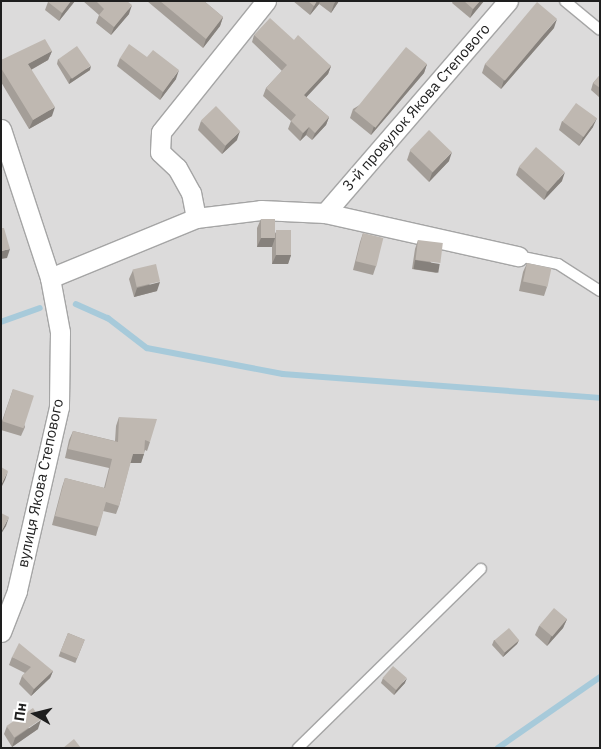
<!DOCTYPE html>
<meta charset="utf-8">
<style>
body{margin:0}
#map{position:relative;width:601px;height:749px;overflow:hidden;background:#efece5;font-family:"IBM Plex Sans",sans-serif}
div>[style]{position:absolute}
.residential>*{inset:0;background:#dcdbdb;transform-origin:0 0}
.stream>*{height:5.5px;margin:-2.75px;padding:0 2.75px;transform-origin:2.75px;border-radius:2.75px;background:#a7cada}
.roads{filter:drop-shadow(1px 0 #a5a5a5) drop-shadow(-1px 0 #a5a5a5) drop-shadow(0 1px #a5a5a5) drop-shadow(0 -1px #a5a5a5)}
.lane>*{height:10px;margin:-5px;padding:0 5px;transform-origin:5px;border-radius:5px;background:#fff}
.street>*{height:19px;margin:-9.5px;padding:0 9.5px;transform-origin:9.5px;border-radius:9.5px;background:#fff}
.wall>*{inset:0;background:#a49e98;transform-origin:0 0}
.shaded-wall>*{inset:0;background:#86817c;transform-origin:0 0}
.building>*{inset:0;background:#bfb8b1;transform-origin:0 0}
span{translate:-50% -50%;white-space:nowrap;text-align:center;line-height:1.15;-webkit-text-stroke:4px #fff;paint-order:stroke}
.street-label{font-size:15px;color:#1e1e1e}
.frame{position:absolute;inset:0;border:2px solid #1e1e1e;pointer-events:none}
.north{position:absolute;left:10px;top:689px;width:50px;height:50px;-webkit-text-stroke:4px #fff;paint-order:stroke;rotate:278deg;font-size:14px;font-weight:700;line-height:20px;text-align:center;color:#1e1e1e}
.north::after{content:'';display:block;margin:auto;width:18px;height:22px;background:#1e1e1e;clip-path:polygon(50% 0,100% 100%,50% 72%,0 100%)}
</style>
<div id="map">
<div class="residential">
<i style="left:1px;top:1px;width:599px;height:747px"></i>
</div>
<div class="stream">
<i style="left:76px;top:304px;width:35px;rotate:24deg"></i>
<i style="left:108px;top:318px;width:49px;rotate:37.6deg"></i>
<i style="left:147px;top:348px;width:138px;rotate:10.8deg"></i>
<i style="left:283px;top:374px;width:318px;rotate:4.3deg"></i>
<i style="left:1px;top:322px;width:41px;rotate:-19.7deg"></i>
<i style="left:498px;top:748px;width:124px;rotate:-34.8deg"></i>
</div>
<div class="roads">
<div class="lane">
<i style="left:565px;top:1px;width:45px;rotate:39.6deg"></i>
<i style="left:518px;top:256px;width:41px;rotate:11.3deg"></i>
<i style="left:558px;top:264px;width:50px;rotate:32.7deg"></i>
<i style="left:298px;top:748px;width:256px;rotate:-44.4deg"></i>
</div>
<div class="street">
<i style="left:1px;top:129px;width:157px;rotate:71.8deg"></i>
<i style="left:50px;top:278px;width:55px;rotate:79.5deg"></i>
<i style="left:60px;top:332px;width:75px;rotate:90.8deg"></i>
<i style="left:59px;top:407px;width:189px;rotate:102.9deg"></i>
<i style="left:17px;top:591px;width:44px;rotate:111.3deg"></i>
<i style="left:325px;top:213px;width:280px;rotate:-49.2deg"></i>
<i style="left:196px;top:218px;width:25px;rotate:-101deg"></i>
<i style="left:191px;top:193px;width:29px;rotate:-119deg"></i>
<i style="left:177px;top:168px;width:23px;rotate:-137deg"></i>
<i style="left:160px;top:152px;width:20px;rotate:-87deg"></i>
<i style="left:161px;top:132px;width:168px;rotate:-51.3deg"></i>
<i style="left:50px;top:278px;width:158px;rotate:-22.3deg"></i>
<i style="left:196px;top:218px;width:65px;rotate:-7deg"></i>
<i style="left:261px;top:210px;width:64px;rotate:2.7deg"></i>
<i style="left:325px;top:213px;width:198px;rotate:12.6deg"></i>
</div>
</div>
<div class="wall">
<i style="clip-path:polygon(75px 1px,59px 21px,45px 10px,48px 2px)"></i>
<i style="clip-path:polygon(83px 1px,127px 1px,129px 14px,111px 35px,96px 23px,99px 15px)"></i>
<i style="clip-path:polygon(147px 1px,204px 1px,223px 17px,220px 26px,203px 48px)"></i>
<i style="clip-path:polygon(293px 1px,339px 1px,331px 13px,319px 4px,310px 15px)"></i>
<i style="clip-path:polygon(453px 1px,484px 1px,470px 18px,452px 3px)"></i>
<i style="clip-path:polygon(554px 28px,501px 89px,482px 73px,485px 64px)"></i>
<i style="clip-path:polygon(254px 35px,294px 40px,331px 66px,328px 74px,306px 97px,329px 117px,326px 125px,312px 140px,306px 135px,300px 141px,288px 129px,291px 121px,263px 96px,266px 88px,282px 71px,252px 42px)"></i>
<i style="clip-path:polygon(52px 51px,48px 60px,31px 70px,52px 116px,29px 129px,1px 82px,1px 60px)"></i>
<i style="clip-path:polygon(120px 58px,176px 79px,160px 100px,117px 66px)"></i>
<i style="clip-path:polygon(58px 59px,90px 70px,69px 84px,57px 64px)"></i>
<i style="clip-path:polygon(427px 64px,424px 73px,371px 135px,350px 118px,353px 109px)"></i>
<i style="clip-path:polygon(600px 75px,600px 98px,591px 90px,593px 83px)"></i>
<i style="clip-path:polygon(201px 121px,237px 140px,222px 154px,198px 130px)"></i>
<i style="clip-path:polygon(562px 121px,593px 127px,579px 146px,559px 130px)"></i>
<i style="clip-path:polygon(410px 151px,449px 161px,429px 182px,407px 160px)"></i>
<i style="clip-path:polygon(519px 167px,562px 181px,544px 200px,516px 175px)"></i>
<i style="clip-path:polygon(261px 219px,275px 232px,291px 255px,288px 264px,272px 264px,272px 247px,257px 247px,257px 228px)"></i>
<i style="clip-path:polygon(363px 233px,376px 266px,373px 275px,353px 270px,360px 242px)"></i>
<i style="clip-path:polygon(418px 240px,437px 273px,412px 269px,415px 249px)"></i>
<i style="clip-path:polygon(527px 263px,547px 287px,544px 296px,519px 291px,523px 272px)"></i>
<i style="clip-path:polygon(133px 270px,157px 291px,134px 297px,129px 279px)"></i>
<i style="clip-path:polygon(13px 389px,25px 427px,21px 436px,1px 430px,1px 424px)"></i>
<i style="clip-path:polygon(119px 417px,150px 442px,147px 451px,145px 450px,141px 463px,130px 463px,119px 506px,116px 514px,103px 511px,96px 536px,52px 525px,62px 487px,65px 478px,104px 488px,109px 468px,65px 458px,69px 440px,73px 431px,115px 441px,116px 426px)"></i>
<i style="clip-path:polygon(567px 619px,563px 628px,547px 646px,535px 635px,539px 626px)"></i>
<i style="left:68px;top:633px;width:18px;height:25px;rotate:22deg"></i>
<i style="clip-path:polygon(494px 640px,519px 640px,517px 644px,503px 657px,492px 645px)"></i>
<i style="clip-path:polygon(12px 657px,53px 671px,50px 678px,31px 696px,19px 684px,22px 676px,25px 673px,9px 665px)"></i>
<i style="clip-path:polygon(383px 678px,405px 683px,394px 695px,381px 683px)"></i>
<i style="clip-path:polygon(7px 726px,38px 729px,12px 747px,4px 734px)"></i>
</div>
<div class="shaded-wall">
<i style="clip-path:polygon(71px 1px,75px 1px,59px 21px,62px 13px)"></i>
<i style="clip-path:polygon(317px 1px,320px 1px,319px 4px,310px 15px,314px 6px)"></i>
<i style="clip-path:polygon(336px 1px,339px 1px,331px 13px,334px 4px)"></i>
<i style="clip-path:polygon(480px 1px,484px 1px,470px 18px,473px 9px)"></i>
<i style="clip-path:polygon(132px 5px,129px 14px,111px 35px,114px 27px)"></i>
<i style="clip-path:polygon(223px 17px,220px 26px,203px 48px,206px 39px)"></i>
<i style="clip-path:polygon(557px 19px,554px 28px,501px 89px,504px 80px)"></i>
<i style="clip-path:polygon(52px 51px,48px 60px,25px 73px,28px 64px)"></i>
<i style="clip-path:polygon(427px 64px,424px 73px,371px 135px,374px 126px)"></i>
<i style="clip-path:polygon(91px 66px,90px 70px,69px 84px,70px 79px)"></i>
<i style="clip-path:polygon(331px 66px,328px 74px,301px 103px,304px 95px)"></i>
<i style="clip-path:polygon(179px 70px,176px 79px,160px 100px,163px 92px)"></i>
<i style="clip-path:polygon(55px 107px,52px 116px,29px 129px,33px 120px)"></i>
<i style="clip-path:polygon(329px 117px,326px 125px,312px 140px,315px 133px)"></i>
<i style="clip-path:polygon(597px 118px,593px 127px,579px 146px,583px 137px)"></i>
<i style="clip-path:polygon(309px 127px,306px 135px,300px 141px,303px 133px)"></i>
<i style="clip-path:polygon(240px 131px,237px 140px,222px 154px,226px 145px)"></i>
<i style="clip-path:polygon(452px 152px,449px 161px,429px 182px,432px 173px)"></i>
<i style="clip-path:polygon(565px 172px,562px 181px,544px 200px,547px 192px)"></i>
<i style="clip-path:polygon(261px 238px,275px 238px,272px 247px,257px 247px)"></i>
<i style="clip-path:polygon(10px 249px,7px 258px,1px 259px,1px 251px)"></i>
<i style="clip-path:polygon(276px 255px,291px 255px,288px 264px,272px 264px)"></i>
<i style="left:415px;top:260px;width:25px;height:9px;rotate:9deg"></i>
<i style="clip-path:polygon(160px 282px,157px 291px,134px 297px,137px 288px)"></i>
<i style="clip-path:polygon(133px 454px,144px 454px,141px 463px,129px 463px)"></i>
<i style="clip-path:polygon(8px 471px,5px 480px,1px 488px,1px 485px)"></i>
<i style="clip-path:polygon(9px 517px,6px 526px,1px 534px,2px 530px)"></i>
<i style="clip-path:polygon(567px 619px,563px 628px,547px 646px,551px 637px)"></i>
<i style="clip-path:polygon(519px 640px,517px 644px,503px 657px,505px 652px)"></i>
<i style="clip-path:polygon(53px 671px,50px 678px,31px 696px,34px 689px)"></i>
<i style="clip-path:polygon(407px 678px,405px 683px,394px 695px,396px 690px)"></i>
<i style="clip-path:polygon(41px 720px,38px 729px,12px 747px,15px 738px)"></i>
</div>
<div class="building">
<i style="clip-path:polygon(49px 1px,71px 1px,62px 13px,48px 2px)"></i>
<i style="clip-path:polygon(96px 1px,127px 1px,132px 5px,114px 27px,99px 15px,104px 9px)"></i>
<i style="clip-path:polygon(160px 1px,204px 1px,223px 17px,206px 39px)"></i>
<i style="clip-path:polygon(308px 1px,317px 1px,314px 6px)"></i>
<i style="clip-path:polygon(464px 1px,480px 1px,473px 9px)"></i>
<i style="left:537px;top:2px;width:26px;height:81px;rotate:40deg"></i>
<i style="clip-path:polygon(270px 18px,294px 40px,298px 35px,331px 66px,304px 95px,329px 117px,315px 133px,309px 127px,303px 133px,291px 121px,296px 115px,266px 88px,287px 65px,254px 35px)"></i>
<i style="clip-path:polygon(45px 39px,52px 51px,28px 64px,55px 107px,33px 120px,1px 68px,1px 60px)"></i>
<i style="clip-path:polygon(129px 44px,147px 57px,153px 50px,179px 70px,163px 92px,120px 58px)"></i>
<i style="left:77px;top:46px;width:24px;height:23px;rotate:55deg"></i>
<i style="left:406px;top:47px;width:27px;height:82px;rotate:39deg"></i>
<i style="clip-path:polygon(600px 75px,600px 88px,593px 83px)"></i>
<i style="left:576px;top:103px;width:26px;height:23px;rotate:36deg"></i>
<i style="left:216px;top:106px;width:35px;height:21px;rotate:46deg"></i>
<i style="left:429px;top:130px;width:32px;height:28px;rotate:44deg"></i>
<i style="left:536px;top:147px;width:38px;height:26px;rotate:41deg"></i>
<i style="left:261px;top:219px;width:14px;height:19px"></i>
<i style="clip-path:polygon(1px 228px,4px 228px,10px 249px,1px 251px)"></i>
<i style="left:276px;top:230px;width:15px;height:25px"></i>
<i style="left:363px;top:233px;width:21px;height:29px;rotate:14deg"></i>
<i style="left:418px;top:240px;width:25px;height:20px;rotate:7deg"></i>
<i style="left:527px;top:263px;width:25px;height:19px;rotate:12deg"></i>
<i style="left:156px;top:264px;width:18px;height:24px;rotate:77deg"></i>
<i style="left:13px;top:389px;width:22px;height:34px;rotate:18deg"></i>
<i style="clip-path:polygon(119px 417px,157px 419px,150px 442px,145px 440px,144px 454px,133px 454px,119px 506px,106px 502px,99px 527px,55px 516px,65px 478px,105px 488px,112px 459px,68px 449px,73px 431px,118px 442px)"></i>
<i style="clip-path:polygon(1px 467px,8px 471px,1px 485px)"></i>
<i style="clip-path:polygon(1px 513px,9px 517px,2px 530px,1px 530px)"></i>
<i style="left:554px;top:608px;width:17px;height:23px;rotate:40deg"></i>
<i style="left:509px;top:628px;width:16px;height:19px;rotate:50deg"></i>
<i style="left:68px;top:633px;width:18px;height:20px;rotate:22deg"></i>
<i style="clip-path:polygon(19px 643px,53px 671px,34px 689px,22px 676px,31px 667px,12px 657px)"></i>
<i style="left:393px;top:666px;width:18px;height:16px;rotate:41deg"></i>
<i style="left:33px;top:708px;width:14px;height:32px;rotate:56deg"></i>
<i style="clip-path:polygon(74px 739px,81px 748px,63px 748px)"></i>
</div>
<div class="street-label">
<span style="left:416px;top:107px;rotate:-49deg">3-й провулок Якова Степового</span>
<span style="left:40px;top:483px;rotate:-78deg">вулиця Якова Степового</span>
</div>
<div class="frame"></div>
<div class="north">Пн</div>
</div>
